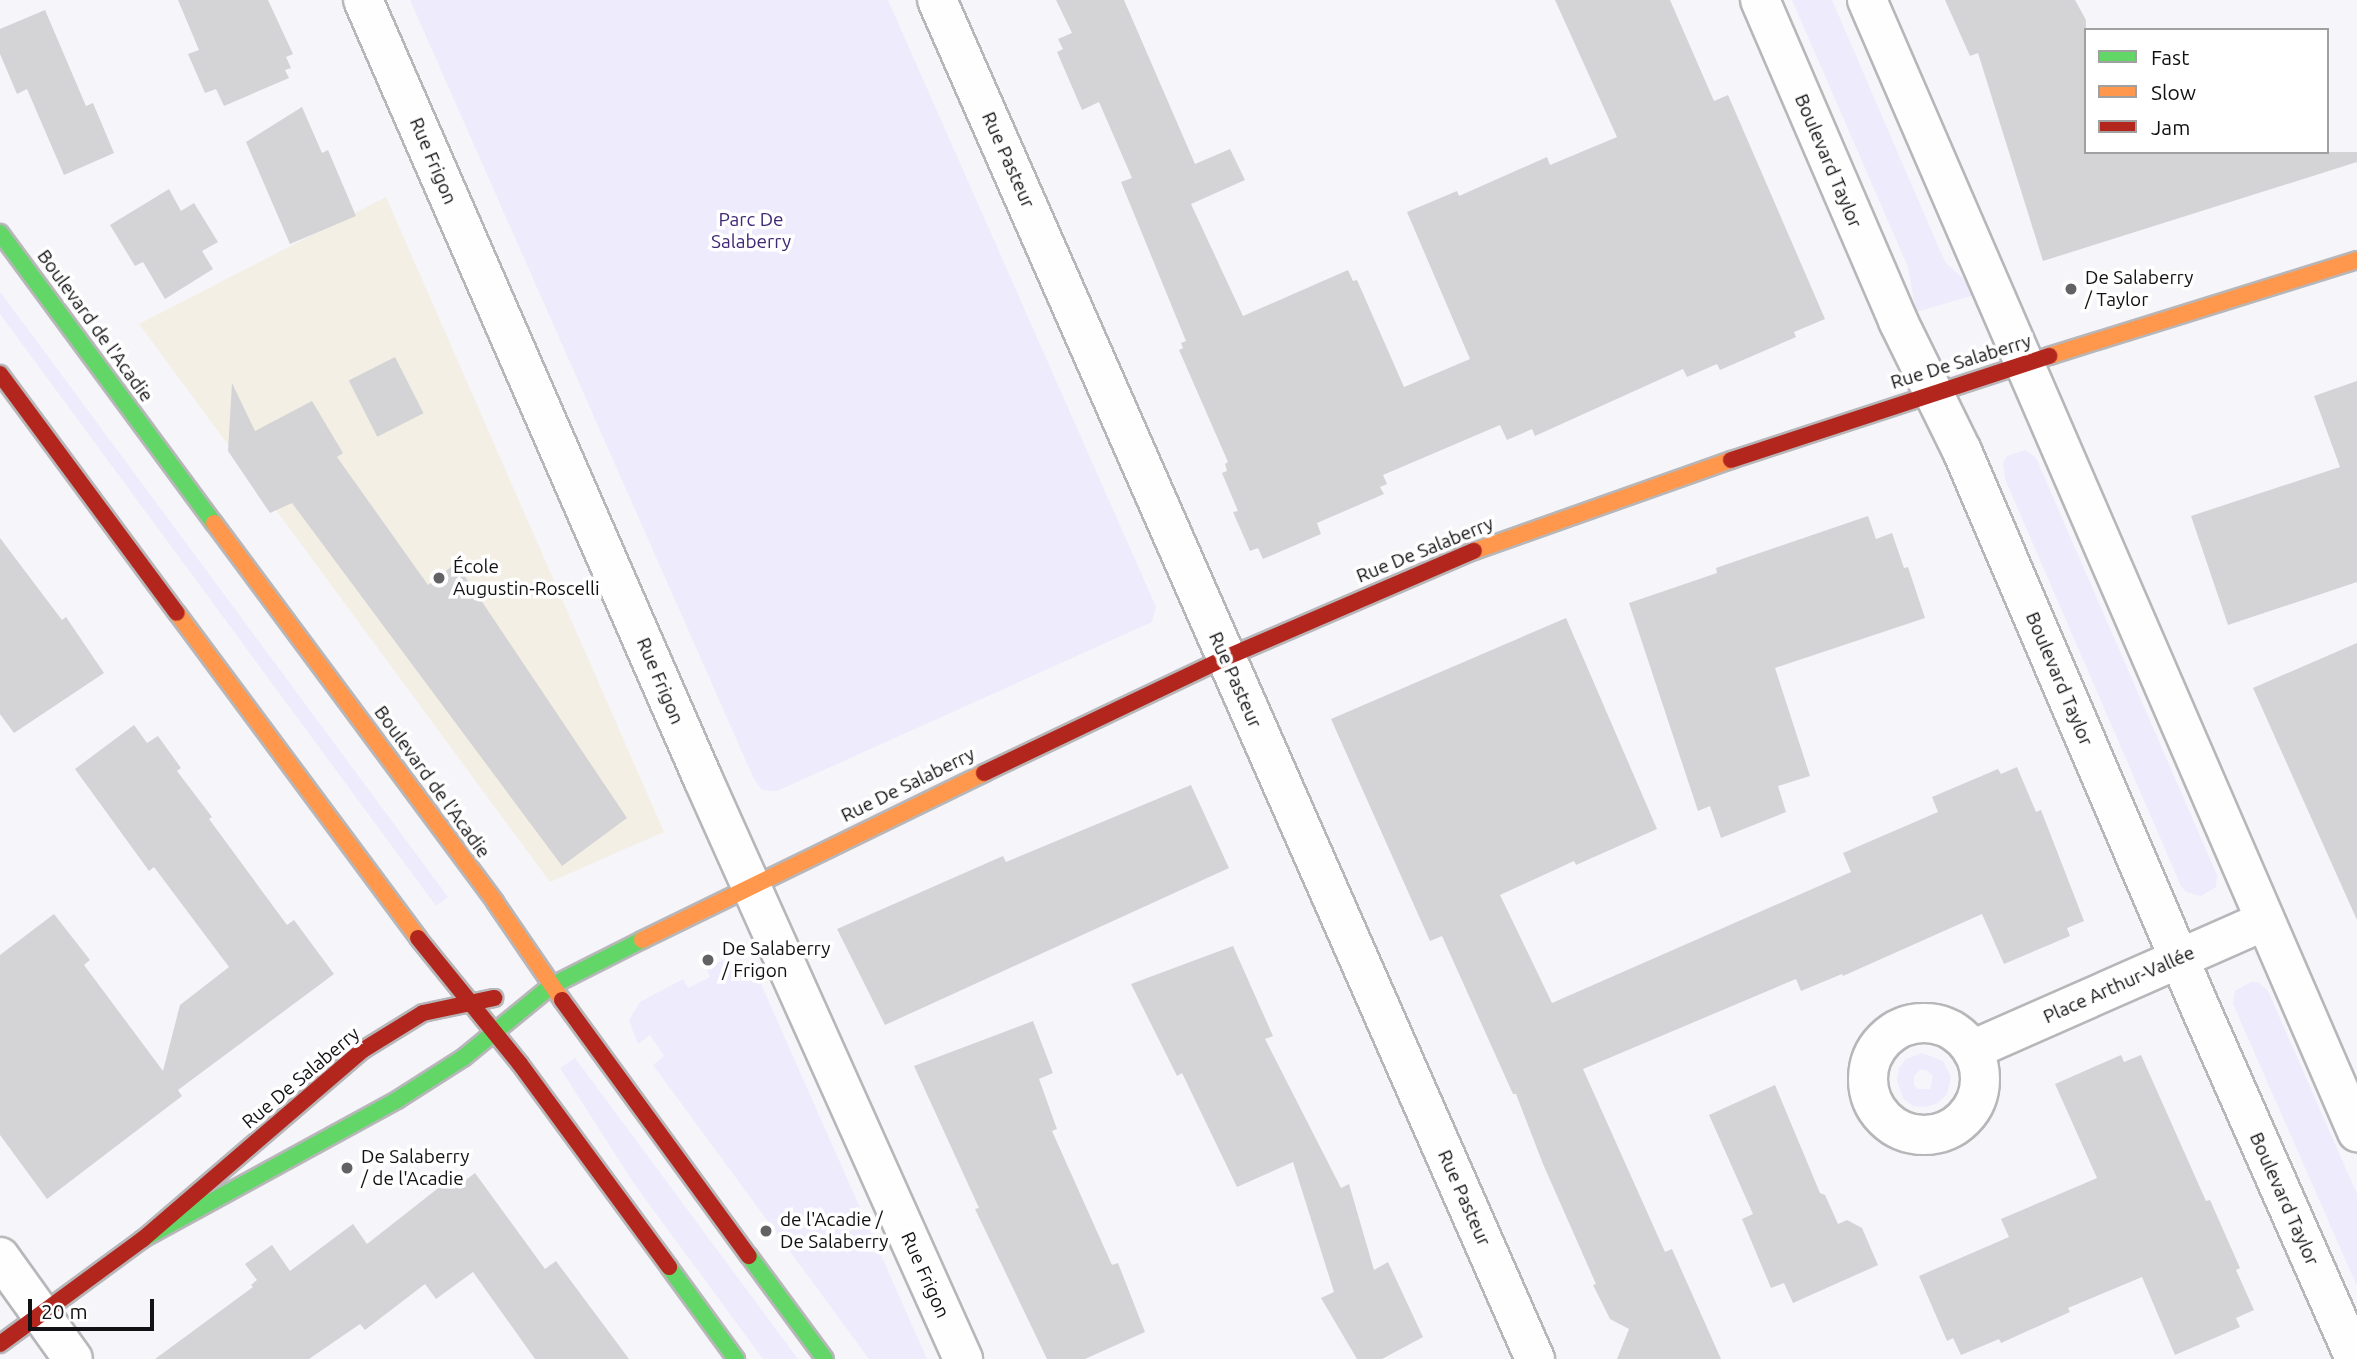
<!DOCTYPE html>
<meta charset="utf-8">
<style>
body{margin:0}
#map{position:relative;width:2357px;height:1359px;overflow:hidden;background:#f6f5f9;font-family:Ubuntu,sans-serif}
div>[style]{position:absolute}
.education>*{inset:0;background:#f4efe5}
.green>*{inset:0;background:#eeebfc}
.building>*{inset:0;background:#d4d4d7;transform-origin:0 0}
.roads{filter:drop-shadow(2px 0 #b7b6b9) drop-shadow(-2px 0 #b7b6b9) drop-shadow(0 2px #b7b6b9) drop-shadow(0 -2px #b7b6b9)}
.street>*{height:38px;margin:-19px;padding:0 19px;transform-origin:19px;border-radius:19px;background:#fefefe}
.street>.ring{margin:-19px;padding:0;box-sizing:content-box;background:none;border:38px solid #fefefe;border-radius:50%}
.fast>*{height:16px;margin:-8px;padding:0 8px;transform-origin:8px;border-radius:8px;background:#63d668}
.slow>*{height:16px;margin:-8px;padding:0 8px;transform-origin:8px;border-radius:8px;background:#ff974d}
.jam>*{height:16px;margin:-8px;padding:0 8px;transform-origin:8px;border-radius:8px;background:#b3261e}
.dots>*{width:19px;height:19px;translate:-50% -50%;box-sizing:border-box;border:4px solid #fff;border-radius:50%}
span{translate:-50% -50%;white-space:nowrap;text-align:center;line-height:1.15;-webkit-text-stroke:7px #fff;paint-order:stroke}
.street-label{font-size:19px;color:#121214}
.park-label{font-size:19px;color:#402974}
.poi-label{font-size:19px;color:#121214}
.left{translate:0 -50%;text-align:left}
.legend{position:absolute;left:2084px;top:28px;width:245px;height:126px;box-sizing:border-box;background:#fff;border:2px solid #a0a0a1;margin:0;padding:9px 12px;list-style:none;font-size:21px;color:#121214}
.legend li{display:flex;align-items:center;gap:14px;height:35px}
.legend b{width:35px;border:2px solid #a0a0a1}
.scale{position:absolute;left:28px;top:1299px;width:126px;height:32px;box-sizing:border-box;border:4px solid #121214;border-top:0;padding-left:9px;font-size:21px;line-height:24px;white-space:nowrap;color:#121214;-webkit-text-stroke:5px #fff;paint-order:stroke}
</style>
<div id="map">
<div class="education">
<i style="clip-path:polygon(386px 197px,664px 832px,550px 882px,139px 324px)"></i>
</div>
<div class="green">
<i style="clip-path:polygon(410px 0,888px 0,1156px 607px,1152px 622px,777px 791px,762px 790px,754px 779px)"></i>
<i style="clip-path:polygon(1792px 0,1832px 0,1941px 253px,1946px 263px,1968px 283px,1974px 295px,1916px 312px,1908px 267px)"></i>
<i style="clip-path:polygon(0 292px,21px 320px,448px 897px,436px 906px,0 314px)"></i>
<i style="clip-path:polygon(2025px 450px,2036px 458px,2217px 875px,2216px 887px,2201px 896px,2186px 892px,2181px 886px,2005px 479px,2003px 463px,2007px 456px)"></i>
<i style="clip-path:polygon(725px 959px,742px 961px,761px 984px,927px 1359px,869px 1359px,653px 1065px,664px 1056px,650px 1035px,638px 1044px,629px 1020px,640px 1002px,683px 979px,688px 988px,710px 977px,706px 968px)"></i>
<i style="clip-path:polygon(2251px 982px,2258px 982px,2268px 991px,2357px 1194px,2357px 1286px,2233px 1004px,2235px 991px)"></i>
<i style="clip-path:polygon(evenodd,1922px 1053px,1943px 1061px,1951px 1077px,1947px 1094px,1938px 1103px,1926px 1107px,1913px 1106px,1903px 1098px,1897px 1081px,1899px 1068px,1906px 1059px,1922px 1053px,1920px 1070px,1926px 1070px,1933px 1076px,1930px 1089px,1918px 1089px,1914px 1085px,1914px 1076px,1920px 1070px)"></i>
<i style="clip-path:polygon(575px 1058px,798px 1359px,763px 1359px,635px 1185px,560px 1068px)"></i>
</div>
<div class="building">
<i style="clip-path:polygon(178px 0,268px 0,293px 54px,286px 57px,291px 68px,285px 70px,289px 78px,224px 106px,216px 89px,205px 93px,188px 54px,199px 50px)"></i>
<i style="clip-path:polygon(1056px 0,1124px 0,1195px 164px,1230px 149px,1245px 180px,1191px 204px,1243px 316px,1348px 270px,1353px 281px,1357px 280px,1404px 387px,1470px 359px,1407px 212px,1457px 191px,1459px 196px,1547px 157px,1550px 165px,1617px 137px,1555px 0,1670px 0,1714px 101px,1728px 95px,1825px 319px,1794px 332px,1796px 337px,1720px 370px,1717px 364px,1687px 377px,1683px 369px,1535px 436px,1532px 429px,1507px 440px,1500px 425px,1383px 475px,1387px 484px,1380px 487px,1384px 494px,1317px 523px,1321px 534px,1263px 559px,1258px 548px,1250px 551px,1233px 512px,1238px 511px,1222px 473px,1227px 471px,1225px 464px,1228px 462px,1179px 350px,1183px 348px,1181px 343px,1186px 341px,1121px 182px,1132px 178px,1099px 102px,1082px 110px,1057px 52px,1063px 49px,1058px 39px,1072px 33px)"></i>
<i style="clip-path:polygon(1945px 0,2075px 0,2086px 20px,2086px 152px,2357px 152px,2357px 162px,2043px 261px,1978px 53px,1970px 56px)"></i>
<i style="clip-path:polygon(45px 10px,86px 106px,93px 103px,114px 153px,64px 175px,27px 89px,17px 94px,0 54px,0 29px)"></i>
<i style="clip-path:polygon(302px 107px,322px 153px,328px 150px,356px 216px,290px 244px,246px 142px)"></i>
<i style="clip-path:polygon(169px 189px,181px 211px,194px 203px,218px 242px,202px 251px,213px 269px,165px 299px,143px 262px,135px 266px,110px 225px)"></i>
<i style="left:395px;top:357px;width:63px;height:52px;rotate:63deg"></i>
<i style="clip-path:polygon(2357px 381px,2357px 582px,2228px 625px,2191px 516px,2340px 467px,2314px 396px)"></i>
<i style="clip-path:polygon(232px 383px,255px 431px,312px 401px,343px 453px,337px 457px,428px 585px,456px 563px,627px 818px,562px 866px,292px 503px,270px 513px,228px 451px)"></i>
<i style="clip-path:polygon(1868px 516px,1876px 539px,1892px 533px,1904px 568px,1908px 567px,1925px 618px,1775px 668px,1810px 776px,1778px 786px,1786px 812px,1721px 838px,1710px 806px,1698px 811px,1629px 603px,1717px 573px,1716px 568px)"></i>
<i style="clip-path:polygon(0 538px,62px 620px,66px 617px,104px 673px,14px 733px,0 714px)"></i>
<i style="clip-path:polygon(1566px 618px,1657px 829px,1576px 865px,1574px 861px,1500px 895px,1552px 1003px,1851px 872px,1843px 853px,1938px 812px,1932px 797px,1998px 769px,2001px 774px,2017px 767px,2036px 812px,2041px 810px,2084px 921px,2067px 928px,2070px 936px,2004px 964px,1982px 914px,1843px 976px,1842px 974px,1801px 991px,1796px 979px,1583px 1069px,1665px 1252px,1672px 1249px,1721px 1359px,1617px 1359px,1629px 1329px,1610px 1319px,1593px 1285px,1596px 1284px,1543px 1164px,1516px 1094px,1513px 1094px,1442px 936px,1430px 941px,1331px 719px)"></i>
<i style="clip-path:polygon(2357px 643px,2357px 920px,2253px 688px)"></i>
<i style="clip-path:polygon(134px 725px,147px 743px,158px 736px,181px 768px,177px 771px,212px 817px,209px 819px,287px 925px,294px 920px,334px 974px,178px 1090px,182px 1096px,47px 1199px,0 1135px,0 955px,54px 914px,90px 960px,84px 965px,163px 1071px,180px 1005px,229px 967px,154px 867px,149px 871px,75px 769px)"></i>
<i style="clip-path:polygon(1191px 785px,1229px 868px,885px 1025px,837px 929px,1003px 856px,1006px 862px)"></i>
<i style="clip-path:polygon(1233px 946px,1273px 1036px,1265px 1039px,1341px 1188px,1349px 1184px,1374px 1270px,1388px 1262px,1423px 1337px,1382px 1359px,1357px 1359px,1321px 1298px,1334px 1292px,1293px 1162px,1237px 1187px,1182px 1073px,1177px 1076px,1131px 984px)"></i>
<i style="clip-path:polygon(1033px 1021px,1053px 1073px,1039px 1079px,1057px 1129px,1052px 1131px,1112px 1265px,1118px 1263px,1145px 1332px,1085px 1359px,1047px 1359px,975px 1209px,979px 1208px,914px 1066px)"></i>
<i style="clip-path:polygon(2121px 1055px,2124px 1062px,2141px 1055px,2206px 1201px,2210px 1200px,2240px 1268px,2236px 1270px,2254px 1310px,2236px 1318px,2240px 1327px,2175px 1355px,2142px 1277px,2068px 1308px,2070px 1312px,2023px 1333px,2001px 1343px,1999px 1339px,1961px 1355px,1953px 1338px,1947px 1341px,1919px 1276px,2009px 1237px,2001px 1219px,2097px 1178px,2055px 1084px)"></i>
<i style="clip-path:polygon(1775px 1085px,1820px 1193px,1825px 1195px,1838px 1224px,1847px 1220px,1862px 1228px,1878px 1265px,1793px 1303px,1784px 1283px,1771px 1288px,1742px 1219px,1753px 1214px,1709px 1115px)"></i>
<i style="clip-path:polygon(475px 1173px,545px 1269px,556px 1261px,629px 1359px,535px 1359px,473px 1272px,436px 1299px,425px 1284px,365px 1330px,360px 1324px,309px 1359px,155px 1359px,253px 1287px,251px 1285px,257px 1280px,245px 1264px,272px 1245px,290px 1271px,353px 1224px,367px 1244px,446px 1182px,458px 1186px)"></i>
</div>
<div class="roads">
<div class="street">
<i style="left:363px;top:0;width:850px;rotate:66.42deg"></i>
<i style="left:703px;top:779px;width:636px;rotate:65.85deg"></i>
<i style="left:937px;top:0;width:1485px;rotate:66.25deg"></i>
<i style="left:1760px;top:0;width:349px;rotate:66.7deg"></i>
<i style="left:1898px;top:321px;width:145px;rotate:63.8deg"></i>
<i style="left:1962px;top:451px;width:603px;rotate:66.84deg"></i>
<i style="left:2199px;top:1005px;width:387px;rotate:66.2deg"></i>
<i style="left:1867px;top:0;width:1234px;rotate:66.59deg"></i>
<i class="ring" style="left:1868px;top:1023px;width:74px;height:74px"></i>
<i style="left:1972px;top:1050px;width:320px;rotate:-23.8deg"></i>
<i style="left:0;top:1257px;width:125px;rotate:54.4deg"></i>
</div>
<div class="fast">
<i style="left:0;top:233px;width:360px;rotate:53.6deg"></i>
<i style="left:143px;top:1239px;width:290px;rotate:-28.7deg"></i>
<i style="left:397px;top:1100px;width:78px;rotate:-32.5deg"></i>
<i style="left:463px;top:1058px;width:114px;rotate:-39.3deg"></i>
<i style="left:551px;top:986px;width:102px;rotate:-26.8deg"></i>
<i style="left:749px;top:1256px;width:128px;rotate:53.6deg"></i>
<i style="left:669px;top:1267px;width:114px;rotate:53.9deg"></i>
</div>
<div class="slow">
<i style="left:2049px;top:356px;width:323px;rotate:-17.3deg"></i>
<i style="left:214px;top:523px;width:472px;rotate:53.4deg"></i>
<i style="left:495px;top:902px;width:119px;rotate:55.6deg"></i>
<i style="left:1474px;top:551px;width:273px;rotate:-19.5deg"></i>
<i style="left:177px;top:613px;width:405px;rotate:53.4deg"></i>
<i style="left:642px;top:940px;width:381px;rotate:-26deg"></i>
</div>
<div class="jam">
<i style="left:0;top:374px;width:297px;rotate:53.5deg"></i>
<i style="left:1731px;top:460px;width:335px;rotate:-18.1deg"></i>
<i style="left:984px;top:773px;width:267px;rotate:-25.5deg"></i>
<i style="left:1225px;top:658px;width:271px;rotate:-23.3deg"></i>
<i style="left:418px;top:938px;width:162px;rotate:51deg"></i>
<i style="left:520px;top:1064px;width:252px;rotate:53.7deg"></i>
<i style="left:562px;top:1000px;width:317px;rotate:53.9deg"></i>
<i style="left:0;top:1344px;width:177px;rotate:-36.3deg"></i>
<i style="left:143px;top:1239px;width:290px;rotate:-40.7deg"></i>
<i style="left:363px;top:1050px;width:70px;rotate:-31.7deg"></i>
<i style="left:423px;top:1013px;width:73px;rotate:-11.9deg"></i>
</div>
</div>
<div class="dots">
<i style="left:2071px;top:289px;background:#626164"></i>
<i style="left:439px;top:578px;background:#626164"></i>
<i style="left:708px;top:960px;background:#626164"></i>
<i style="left:347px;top:1168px;background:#626164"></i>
<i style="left:766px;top:1231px;background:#626164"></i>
</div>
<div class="street-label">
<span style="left:1008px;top:160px;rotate:66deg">Rue Pasteur</span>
<span style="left:433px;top:161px;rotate:67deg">Rue Frigon</span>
<span style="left:1828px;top:161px;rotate:67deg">Boulevard Taylor</span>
<span style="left:95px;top:326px;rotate:54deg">Boulevard de l'Acadie</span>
<span style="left:1961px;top:362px;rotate:-17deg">Rue De Salaberry</span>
<span style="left:1425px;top:550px;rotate:-22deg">Rue De Salaberry</span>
<span style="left:2059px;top:679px;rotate:67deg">Boulevard Taylor</span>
<span style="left:1235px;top:680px;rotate:66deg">Rue Pasteur</span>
<span style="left:660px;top:681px;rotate:67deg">Rue Frigon</span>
<span style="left:432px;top:782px;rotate:54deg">Boulevard de l'Acadie</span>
<span style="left:908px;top:785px;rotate:-26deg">Rue De Salaberry</span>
<span style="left:2119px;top:985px;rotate:-24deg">Place Arthur-Vallée</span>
<span style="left:301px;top:1078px;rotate:-40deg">Rue De Salaberry</span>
<span style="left:1464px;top:1198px;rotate:66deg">Rue Pasteur</span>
<span style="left:2284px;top:1199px;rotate:66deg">Boulevard Taylor</span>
<span style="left:925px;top:1275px;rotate:66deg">Rue Frigon</span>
</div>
<div class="park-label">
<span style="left:751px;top:231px">Parc De<br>Salaberry</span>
</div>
<div class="poi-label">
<span class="left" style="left:2085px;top:289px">De Salaberry<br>/ Taylor</span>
<span class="left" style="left:453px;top:578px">École<br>Augustin-Roscelli</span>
<span class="left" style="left:722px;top:960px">De Salaberry<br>/ Frigon</span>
<span class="left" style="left:361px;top:1168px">De Salaberry<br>/ de l'Acadie</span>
<span class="left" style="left:780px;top:1231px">de l'Acadie /<br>De Salaberry</span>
</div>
<ul class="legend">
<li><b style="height:9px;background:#63d668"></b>Fast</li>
<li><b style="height:9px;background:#ff974d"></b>Slow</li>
<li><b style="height:9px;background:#b3261e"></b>Jam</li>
</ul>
<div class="scale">20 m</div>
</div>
